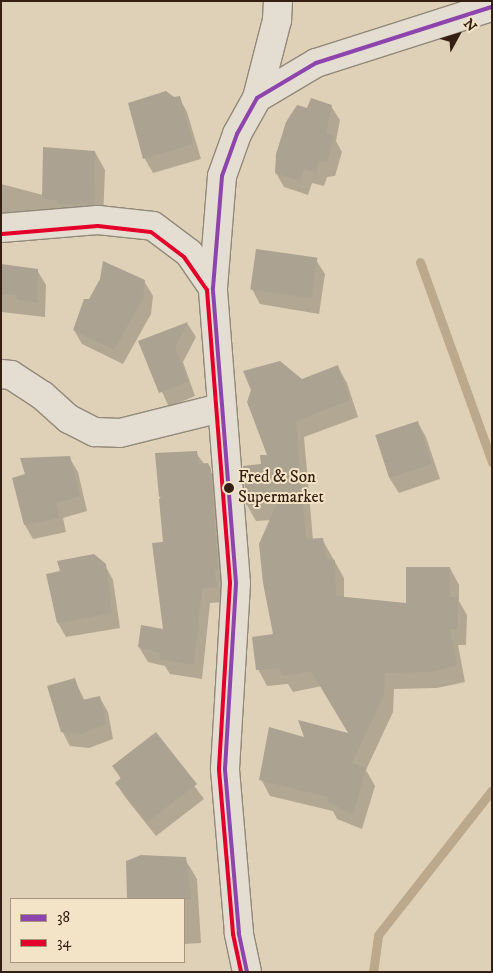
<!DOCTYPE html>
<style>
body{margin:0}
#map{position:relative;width:493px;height:973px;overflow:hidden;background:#ded1b8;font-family:"IM FELL DW Pica",serif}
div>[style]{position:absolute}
.shadow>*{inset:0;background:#0003}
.stream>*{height:9px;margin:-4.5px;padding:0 4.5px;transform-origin:4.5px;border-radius:4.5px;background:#bca88a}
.building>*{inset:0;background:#aca292;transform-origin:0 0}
.roads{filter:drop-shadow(1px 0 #928879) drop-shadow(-1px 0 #928879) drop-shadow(0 1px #928879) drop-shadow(0 -1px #928879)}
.minor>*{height:28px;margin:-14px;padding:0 14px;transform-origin:14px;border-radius:14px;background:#e4ddd1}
.bus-1>*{height:4px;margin:-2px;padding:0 2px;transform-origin:2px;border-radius:2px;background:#8e44ad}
.bus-2>*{height:4px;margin:-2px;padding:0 2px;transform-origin:2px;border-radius:2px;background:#e4002b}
.dots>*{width:14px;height:14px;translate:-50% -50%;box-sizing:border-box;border:2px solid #f3e4c7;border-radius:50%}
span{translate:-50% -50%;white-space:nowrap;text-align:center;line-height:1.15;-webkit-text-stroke:4px #f3e4c7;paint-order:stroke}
.bus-label{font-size:17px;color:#341f12}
.left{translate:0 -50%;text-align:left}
.frame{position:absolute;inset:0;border:2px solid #341f12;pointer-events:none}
.legend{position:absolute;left:10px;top:898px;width:175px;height:65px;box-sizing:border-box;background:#f3e4c7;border:1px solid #a7957f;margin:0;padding:6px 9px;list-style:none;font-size:15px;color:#341f12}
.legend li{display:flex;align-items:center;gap:10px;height:25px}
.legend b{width:25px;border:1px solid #a7957f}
.north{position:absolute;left:433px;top:10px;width:50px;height:50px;-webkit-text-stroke:4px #f3e4c7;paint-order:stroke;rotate:51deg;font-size:14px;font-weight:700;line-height:20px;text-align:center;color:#341f12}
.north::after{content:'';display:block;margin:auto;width:18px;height:22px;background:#341f12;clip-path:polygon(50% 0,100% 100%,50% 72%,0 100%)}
</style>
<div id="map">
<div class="shadow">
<i style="clip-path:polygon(179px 97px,187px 112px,201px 159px,153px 173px,145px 159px,129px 104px)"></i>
<i style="clip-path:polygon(331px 106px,340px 120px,336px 141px,342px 152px,335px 176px,327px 177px,324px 186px,312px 183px,308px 195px,284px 187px,276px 173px,308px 110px)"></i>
<i style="clip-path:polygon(95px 152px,105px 170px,103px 221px,1px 218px,1px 184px,43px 195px)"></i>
<i style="clip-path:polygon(316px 260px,325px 274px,319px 314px,260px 304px,252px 289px)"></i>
<i style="clip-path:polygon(1px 265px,37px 270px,46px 285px,45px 317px,1px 312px)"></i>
<i style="clip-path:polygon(144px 281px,153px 296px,151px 314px,123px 364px,82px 344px,74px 330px)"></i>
<i style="clip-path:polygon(187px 323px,196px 337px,183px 362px,195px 396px,169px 407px,139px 342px)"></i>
<i style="clip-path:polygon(338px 367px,347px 383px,358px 417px,304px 437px,313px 540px,322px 539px,344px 578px,344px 598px,407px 604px,450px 568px,459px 585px,459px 601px,467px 615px,466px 645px,458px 645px,465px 682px,437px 688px,394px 689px,393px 712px,366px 770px,375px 786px,362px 829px,337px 819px,333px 811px,270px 796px,261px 779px,306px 739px,350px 735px,322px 686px,293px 692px,288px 684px,267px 686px,258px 669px,275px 635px,271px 520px,256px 521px,247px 505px,244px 467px,262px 465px,269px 456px,301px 381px)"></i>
<i style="clip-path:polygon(418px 423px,426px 437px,440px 479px,399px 493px,390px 479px,377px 435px)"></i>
<i style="clip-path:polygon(196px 453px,216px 479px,224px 602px,210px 603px,202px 679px,170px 674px,165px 666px,148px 662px,139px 647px,165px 630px,164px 543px,160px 496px)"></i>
<i style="clip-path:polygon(69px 457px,78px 472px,87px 511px,63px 518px,66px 532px,33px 539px,25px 525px,14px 479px)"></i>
<i style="clip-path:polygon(105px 565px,113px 580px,120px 628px,66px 637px,58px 623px)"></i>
<i style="clip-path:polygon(74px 679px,85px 701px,100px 698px,108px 712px,113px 739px,89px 748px,70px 746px,62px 731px)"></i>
<i style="clip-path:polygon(156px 734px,204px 799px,156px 836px,125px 797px,116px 783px,121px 779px,114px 767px)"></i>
<i style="clip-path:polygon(185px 859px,197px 879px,201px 943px,184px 944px,184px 899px,128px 899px,127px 862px)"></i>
</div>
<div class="stream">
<i style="left:420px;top:262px;width:213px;rotate:70.2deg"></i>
<i style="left:373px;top:972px;width:37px;rotate:-82deg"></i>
<i style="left:378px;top:935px;width:184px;rotate:-51.8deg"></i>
</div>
<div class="building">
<i style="clip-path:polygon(166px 91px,174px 97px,180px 96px,193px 144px,143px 159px,128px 103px)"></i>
<i style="clip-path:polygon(311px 98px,332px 105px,326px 133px,334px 136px,327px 162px,319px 162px,316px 172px,304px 169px,300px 181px,275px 173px,276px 154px,286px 122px,297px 105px,307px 108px)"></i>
<i style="clip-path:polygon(43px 147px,95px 151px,94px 204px,57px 204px,57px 201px,42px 198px)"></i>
<i style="left:256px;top:249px;width:62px;height:41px;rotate:8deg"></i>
<i style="clip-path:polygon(103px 261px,145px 280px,143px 298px,114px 350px,73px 330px,84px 299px,89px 299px,100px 279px)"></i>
<i style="clip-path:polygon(1px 264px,38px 269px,37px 303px,17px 300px,16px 295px,1px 294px)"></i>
<i style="clip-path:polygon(188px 322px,175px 347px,188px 381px,159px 393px,138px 341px)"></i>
<i style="clip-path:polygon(280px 361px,302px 379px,338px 365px,350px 400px,296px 421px,306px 539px,323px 538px,326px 559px,335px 560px,336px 596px,406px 603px,406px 567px,450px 567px,450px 597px,458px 597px,457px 629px,450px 629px,457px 666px,427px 672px,385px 673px,384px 695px,352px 763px,366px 768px,353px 814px,327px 802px,328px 797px,259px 780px,269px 727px,304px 737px,298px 720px,348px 733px,311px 671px,282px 676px,279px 668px,256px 670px,252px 637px,273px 634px,263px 583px,259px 544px,277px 503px,246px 505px,243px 466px,261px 464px,260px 455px,267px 455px,247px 402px,251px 390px,243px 371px)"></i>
<i style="left:418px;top:421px;width:45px;height:45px;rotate:72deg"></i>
<i style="clip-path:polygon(197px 451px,199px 464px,208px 463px,211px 469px,218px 569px,215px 570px,217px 587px,202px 588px,194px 665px,160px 659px,160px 653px,138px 647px,141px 625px,163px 629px,152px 543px,163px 542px,159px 499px,165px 495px,159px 497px,155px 453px)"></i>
<i style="clip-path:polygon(70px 456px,80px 496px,56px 503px,59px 518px,24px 525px,12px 478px,25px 474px,20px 458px)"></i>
<i style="clip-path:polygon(94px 554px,106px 564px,112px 613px,57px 623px,46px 574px,60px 571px,57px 561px)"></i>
<i style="clip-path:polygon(75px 678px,82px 700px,100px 696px,106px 724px,81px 734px,61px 732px,47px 686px)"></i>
<i style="clip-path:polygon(156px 732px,197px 784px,147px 822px,115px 783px,121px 778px,112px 766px)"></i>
<i style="clip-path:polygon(141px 855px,186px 857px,191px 899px,127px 899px,126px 861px)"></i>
</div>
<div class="roads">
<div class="minor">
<i style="left:257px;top:98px;width:81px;rotate:-75.6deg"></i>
<i style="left:277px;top:20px;width:19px;rotate:-87deg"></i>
<i style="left:1px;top:228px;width:97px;rotate:-4.7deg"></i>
<i style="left:98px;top:220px;width:55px;rotate:6.2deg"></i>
<i style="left:153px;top:226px;width:45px;rotate:36.9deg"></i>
<i style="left:189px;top:253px;width:42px;rotate:55.6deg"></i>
<i style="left:1px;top:374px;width:10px;rotate:6deg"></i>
<i style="left:11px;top:375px;width:37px;rotate:33deg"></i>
<i style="left:42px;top:395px;width:36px;rotate:42deg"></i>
<i style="left:69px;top:419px;width:29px;rotate:27deg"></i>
<i style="left:95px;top:432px;width:25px;rotate:2deg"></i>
<i style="left:120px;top:433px;width:103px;rotate:-14deg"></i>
<i style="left:247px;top:972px;width:40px;rotate:-102deg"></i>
<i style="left:239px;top:933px;width:165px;rotate:-94.9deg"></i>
<i style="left:225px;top:769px;width:186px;rotate:-86.6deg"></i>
<i style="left:236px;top:583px;width:296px;rotate:-94.5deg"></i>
<i style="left:213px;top:288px;width:112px;rotate:-85.4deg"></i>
<i style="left:222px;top:176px;width:45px;rotate:-70.3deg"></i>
<i style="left:237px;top:134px;width:41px;rotate:-60.9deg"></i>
<i style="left:257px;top:98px;width:69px;rotate:-30.7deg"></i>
<i style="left:316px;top:63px;width:185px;rotate:-17.7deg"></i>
</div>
</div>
<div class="bus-1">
<i style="left:247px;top:972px;width:40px;rotate:-102deg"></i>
<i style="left:239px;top:933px;width:165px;rotate:-94.9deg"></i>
<i style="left:225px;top:769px;width:186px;rotate:-86.6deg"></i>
<i style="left:236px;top:583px;width:296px;rotate:-94.5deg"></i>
<i style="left:213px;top:288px;width:112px;rotate:-85.4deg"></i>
<i style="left:222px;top:176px;width:45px;rotate:-70.3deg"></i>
<i style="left:237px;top:134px;width:41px;rotate:-60.9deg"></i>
<i style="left:257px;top:98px;width:69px;rotate:-30.7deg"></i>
<i style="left:316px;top:63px;width:185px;rotate:-17.7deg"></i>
</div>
<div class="bus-2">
<i style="left:2px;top:234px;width:96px;rotate:-4.8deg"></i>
<i style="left:98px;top:226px;width:53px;rotate:6.5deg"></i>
<i style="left:151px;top:232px;width:41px;rotate:37.1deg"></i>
<i style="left:184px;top:257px;width:40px;rotate:55.1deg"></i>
<i style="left:207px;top:290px;width:294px;rotate:85.5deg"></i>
<i style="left:230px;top:583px;width:187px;rotate:93.4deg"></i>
<i style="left:219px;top:770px;width:165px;rotate:85.1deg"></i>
<i style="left:233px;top:934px;width:39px;rotate:78deg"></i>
</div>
<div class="dots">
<i style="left:229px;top:488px;background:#341f12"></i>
</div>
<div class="bus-label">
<span class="left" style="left:238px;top:488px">Fred &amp; Son<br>Supermarket</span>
</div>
<div class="frame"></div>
<ul class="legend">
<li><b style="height:6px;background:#8e44ad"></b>38</li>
<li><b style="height:6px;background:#e4002b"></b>34</li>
</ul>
<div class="north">N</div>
</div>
